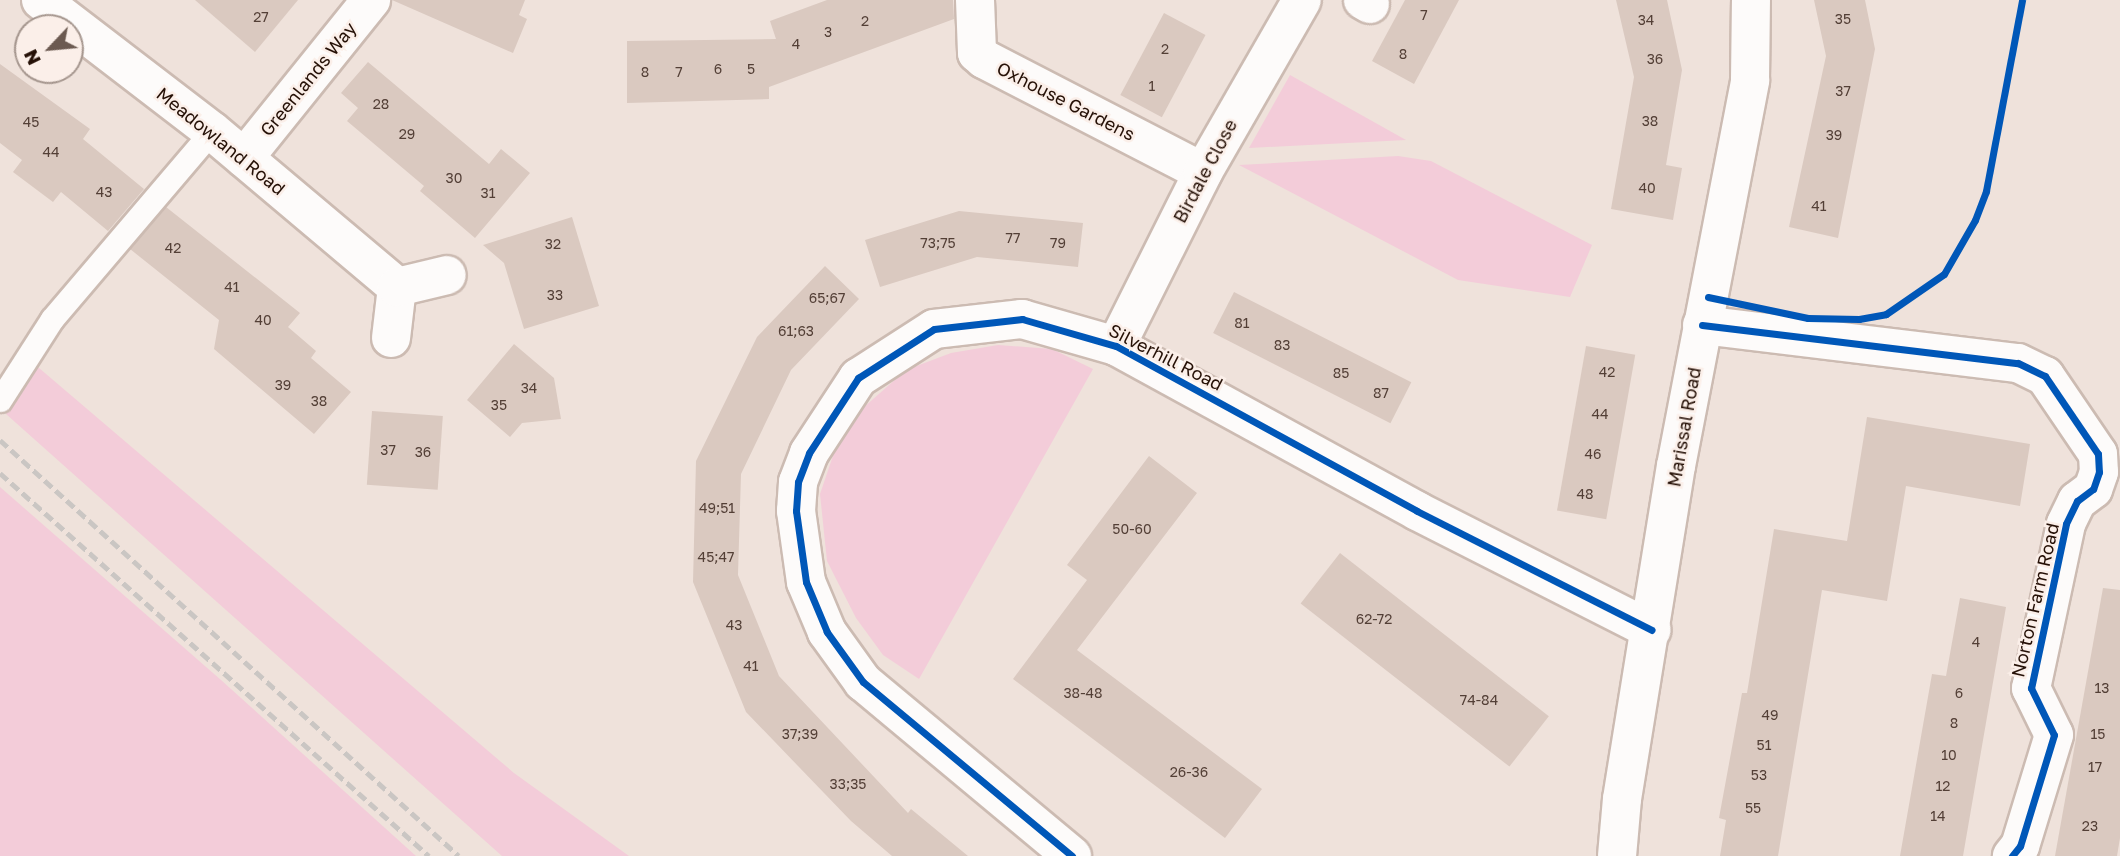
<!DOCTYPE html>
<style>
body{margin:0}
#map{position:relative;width:2120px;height:856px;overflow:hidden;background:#efe2db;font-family:"Golos Text",sans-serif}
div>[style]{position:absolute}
.green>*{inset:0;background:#f3ccd9}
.building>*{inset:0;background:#dac9c0;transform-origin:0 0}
.roads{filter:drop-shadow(2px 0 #ccbbb2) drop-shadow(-2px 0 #ccbbb2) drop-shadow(0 2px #ccbbb2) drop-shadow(0 -2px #ccbbb2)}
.service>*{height:23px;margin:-11.5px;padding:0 11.5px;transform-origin:11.5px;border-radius:11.5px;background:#fdfbfa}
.minor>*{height:38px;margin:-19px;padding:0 19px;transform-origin:19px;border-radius:19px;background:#fdfbfa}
.rail>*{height:5px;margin-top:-2.5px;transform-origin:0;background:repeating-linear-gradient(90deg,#cac6c3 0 10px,transparent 0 15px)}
.cycleway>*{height:7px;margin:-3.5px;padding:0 3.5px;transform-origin:3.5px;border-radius:3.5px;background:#0057b8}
span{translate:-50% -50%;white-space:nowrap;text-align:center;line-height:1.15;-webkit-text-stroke:5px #fbefe9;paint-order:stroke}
.number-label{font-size:14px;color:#533f36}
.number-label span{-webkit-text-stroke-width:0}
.street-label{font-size:18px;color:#251006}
.north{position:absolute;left:14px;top:14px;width:70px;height:70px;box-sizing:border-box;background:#fbefe9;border:2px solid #a5968e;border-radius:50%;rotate:244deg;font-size:19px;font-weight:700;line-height:28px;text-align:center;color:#251006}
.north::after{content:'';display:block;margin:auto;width:24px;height:32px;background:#6c5a51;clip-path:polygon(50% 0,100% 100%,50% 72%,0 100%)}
</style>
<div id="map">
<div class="green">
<i style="clip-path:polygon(1290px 75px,1406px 140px,1249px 148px)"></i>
<i style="clip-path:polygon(1398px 156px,1431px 161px,1592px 245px,1570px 297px,1458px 280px,1239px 165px)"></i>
<i style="clip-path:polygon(998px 345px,1052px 349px,1093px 369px,919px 679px,883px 655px,856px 618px,827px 561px,820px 494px,836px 447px,863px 408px,906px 370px,951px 353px)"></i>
<i style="clip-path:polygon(32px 362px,514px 773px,629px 856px,502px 856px,6px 414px)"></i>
<i style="clip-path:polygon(0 487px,221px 680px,416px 856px,0 856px)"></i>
</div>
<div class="building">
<i style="clip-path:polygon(195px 0,298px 0,255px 52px)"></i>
<i style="clip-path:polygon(392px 0,525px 0,519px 15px,527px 19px,513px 53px)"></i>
<i style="clip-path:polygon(827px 0,953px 0,954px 19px,769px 87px,769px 99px,627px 103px,627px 41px,776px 39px,770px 21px)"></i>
<i style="clip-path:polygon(1405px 0,1459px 0,1414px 84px,1372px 61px)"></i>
<i style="clip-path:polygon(1616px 0,1667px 0,1682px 70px,1666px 165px,1682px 168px,1673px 220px,1611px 209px,1634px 77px)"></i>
<i style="clip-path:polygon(1814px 0,1865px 0,1875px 49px,1838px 238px,1789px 227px,1826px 56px)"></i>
<i style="left:1164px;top:13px;width:47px;height:93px;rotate:28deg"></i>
<i style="clip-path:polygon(368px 62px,489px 164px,501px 149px,530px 173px,475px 238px,420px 191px,424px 186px,347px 121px,358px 108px,341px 93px)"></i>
<i style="clip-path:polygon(0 64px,90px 129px,83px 139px,144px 189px,108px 231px,61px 192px,53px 202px,13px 172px,22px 160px,0 143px)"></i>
<i style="clip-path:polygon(166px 207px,300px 313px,288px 327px,316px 351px,311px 358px,351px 392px,314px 434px,214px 349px,219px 320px,130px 249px)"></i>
<i style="clip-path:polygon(959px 211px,1083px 223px,1078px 267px,977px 257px,880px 287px,865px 240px)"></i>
<i style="clip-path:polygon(572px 217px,599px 306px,524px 329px,504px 263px,483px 245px)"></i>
<i style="clip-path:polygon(825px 266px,859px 299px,791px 370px,741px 474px,738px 575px,779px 676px,908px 813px,911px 809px,968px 856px,892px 856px,851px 821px,746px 712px,693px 582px,696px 461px,757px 337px)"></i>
<i style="left:1234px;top:292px;width:199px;height:46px;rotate:27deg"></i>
<i style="clip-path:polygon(514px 344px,554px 378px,561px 419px,522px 423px,510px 437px,467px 400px)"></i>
<i style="left:1586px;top:346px;width:50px;height:167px;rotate:10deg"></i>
<i style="left:372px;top:411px;width:71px;height:74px;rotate:4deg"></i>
<i style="clip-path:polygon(1867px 417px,2030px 444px,2020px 506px,1906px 486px,1887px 601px,1822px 590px,1778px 856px,1720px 856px,1726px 820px,1719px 818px,1742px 693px,1747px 693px,1774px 529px,1847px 541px)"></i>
<i style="clip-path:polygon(1149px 456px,1197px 493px,1077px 650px,1262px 789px,1225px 838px,1013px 679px,1087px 580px,1067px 565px)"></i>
<i style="left:1340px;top:553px;width:265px;height:64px;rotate:38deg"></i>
<i style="clip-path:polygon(2103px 588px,2120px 590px,2120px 838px,2117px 856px,2055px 856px)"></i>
<i style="clip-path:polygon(1960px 598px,2006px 607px,1963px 856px,1900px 856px,1932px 674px,1946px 676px)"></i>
</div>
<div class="roads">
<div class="service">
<i style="left:0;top:400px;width:96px;rotate:-57.3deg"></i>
<i style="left:52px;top:319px;width:247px;rotate:-49.6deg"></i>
</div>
<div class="minor">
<i style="left:41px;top:0;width:215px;rotate:37.5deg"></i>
<i style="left:212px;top:131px;width:242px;rotate:40.1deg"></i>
<i style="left:975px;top:0;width:53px;rotate:87.8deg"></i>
<i style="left:977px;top:53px;width:9px;rotate:41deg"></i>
<i style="left:984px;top:59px;width:246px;rotate:27.3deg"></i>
<i style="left:1363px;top:0;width:8px;rotate:30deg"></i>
<i style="left:244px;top:158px;width:203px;rotate:-51.2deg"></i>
<i style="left:1702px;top:325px;width:318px;rotate:6.9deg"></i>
<i style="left:2018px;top:363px;width:30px;rotate:26deg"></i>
<i style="left:2045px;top:376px;width:94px;rotate:55.8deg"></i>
<i style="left:2098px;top:454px;width:18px;rotate:87deg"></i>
<i style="left:2099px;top:472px;width:18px;rotate:109deg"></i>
<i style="left:2093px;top:489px;width:20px;rotate:143deg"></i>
<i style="left:2077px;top:501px;width:25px;rotate:116deg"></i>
<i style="left:2066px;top:524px;width:168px;rotate:102deg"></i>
<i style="left:2031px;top:688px;width:52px;rotate:63.9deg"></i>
<i style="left:2054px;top:735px;width:116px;rotate:107deg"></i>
<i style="left:2020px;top:846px;width:13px;rotate:129deg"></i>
<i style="left:391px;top:338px;width:51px;rotate:-83.3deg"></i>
<i style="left:397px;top:287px;width:51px;rotate:-13.5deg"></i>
<i style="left:1116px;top:346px;width:195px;rotate:-63.4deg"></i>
<i style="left:1203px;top:172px;width:198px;rotate:-60.1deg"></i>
<i style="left:1072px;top:856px;width:272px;rotate:-140.2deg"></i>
<i style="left:863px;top:682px;width:62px;rotate:-125.8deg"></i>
<i style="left:827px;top:632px;width:54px;rotate:-112.8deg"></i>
<i style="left:806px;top:582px;width:72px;rotate:-98deg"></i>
<i style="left:796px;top:511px;width:29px;rotate:-86deg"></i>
<i style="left:798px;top:482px;width:31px;rotate:-69deg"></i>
<i style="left:809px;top:453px;width:90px;rotate:-56.8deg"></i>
<i style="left:858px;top:378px;width:90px;rotate:-32.8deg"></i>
<i style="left:934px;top:329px;width:89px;rotate:-6.5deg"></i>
<i style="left:1022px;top:319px;width:98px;rotate:16deg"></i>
<i style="left:1116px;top:346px;width:343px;rotate:28.7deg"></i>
<i style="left:1417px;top:511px;width:263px;rotate:26.9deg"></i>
<i style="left:1617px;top:856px;width:57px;rotate:-85deg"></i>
<i style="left:1622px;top:799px;width:337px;rotate:-80.8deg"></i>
<i style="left:1676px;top:466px;width:393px;rotate:-79.1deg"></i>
<i style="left:1750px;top:80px;width:80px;rotate:-89.3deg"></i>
</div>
</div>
<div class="rail">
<i style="left:0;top:440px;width:619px;rotate:42.19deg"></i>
<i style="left:0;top:473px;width:575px;rotate:41.76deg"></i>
</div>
<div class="cycleway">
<i style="left:1708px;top:297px;width:102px;rotate:11.9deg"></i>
<i style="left:1808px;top:318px;width:51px;rotate:1.1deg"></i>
<i style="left:1859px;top:319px;width:27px;rotate:-10deg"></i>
<i style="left:1886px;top:314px;width:70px;rotate:-34.6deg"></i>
<i style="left:1944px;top:274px;width:62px;rotate:-60.1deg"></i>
<i style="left:1975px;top:220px;width:31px;rotate:-69deg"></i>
<i style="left:1986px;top:191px;width:194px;rotate:-79.3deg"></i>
<i style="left:1702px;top:325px;width:318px;rotate:6.9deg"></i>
<i style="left:2018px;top:363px;width:30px;rotate:26deg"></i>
<i style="left:2045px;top:376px;width:94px;rotate:55.8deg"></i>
<i style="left:2098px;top:454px;width:18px;rotate:87deg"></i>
<i style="left:2099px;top:472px;width:18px;rotate:109deg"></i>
<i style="left:2093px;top:489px;width:20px;rotate:143deg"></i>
<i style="left:2077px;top:501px;width:25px;rotate:116deg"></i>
<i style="left:2066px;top:524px;width:168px;rotate:102deg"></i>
<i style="left:2031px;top:688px;width:52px;rotate:63.9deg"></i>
<i style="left:2054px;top:735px;width:116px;rotate:107deg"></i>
<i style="left:2020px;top:846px;width:13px;rotate:129deg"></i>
<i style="left:1072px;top:856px;width:272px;rotate:-140.2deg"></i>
<i style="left:863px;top:682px;width:62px;rotate:-125.8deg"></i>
<i style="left:827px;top:632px;width:54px;rotate:-112.8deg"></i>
<i style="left:806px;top:582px;width:72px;rotate:-98deg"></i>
<i style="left:796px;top:511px;width:29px;rotate:-86deg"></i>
<i style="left:798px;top:482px;width:31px;rotate:-69deg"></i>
<i style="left:809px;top:453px;width:90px;rotate:-56.8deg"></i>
<i style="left:858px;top:378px;width:90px;rotate:-32.8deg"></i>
<i style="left:934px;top:329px;width:89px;rotate:-6.5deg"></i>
<i style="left:1022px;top:319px;width:98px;rotate:16deg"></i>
<i style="left:1116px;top:346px;width:343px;rotate:28.7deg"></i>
<i style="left:1417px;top:511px;width:263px;rotate:26.9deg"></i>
</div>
<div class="number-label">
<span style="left:1424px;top:15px">7</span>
<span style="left:261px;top:17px">27</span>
<span style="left:1843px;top:19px">35</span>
<span style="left:1646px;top:20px">34</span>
<span style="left:865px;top:21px">2</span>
<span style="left:828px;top:32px">3</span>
<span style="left:796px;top:44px">4</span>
<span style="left:1165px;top:49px">2</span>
<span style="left:1403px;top:54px">8</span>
<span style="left:1655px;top:59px">36</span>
<span style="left:718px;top:69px">6</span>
<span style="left:751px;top:69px">5</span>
<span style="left:645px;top:72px">8</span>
<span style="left:679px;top:72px">7</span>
<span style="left:1152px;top:86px">1</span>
<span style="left:1843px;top:91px">37</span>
<span style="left:381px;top:104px">28</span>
<span style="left:1650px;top:121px">38</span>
<span style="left:31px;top:122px">45</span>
<span style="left:407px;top:134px">29</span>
<span style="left:1834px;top:135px">39</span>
<span style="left:51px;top:152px">44</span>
<span style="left:454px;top:178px">30</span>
<span style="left:1647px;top:188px">40</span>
<span style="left:104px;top:192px">43</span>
<span style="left:488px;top:193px">31</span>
<span style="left:1819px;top:206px">41</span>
<span style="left:1013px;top:238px">77</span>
<span style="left:938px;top:243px">73;75</span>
<span style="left:1058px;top:243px">79</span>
<span style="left:553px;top:244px">32</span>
<span style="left:173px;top:248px">42</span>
<span style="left:232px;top:287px">41</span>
<span style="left:555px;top:295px">33</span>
<span style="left:827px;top:298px">65;67</span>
<span style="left:263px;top:320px">40</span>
<span style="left:1242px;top:323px">81</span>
<span style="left:796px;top:331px">61;63</span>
<span style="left:1282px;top:345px">83</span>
<span style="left:1607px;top:372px">42</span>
<span style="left:1341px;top:373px">85</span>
<span style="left:283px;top:385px">39</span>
<span style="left:529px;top:388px">34</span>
<span style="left:1381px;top:393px">87</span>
<span style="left:319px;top:401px">38</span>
<span style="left:499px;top:405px">35</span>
<span style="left:1600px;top:414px">44</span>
<span style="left:388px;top:450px">37</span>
<span style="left:423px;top:452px">36</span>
<span style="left:1593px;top:454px">46</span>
<span style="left:1585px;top:494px">48</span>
<span style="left:717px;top:508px">49;51</span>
<span style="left:1132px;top:529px">50-60</span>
<span style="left:716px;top:557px">45;47</span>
<span style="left:1374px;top:619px">62-72</span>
<span style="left:734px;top:625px">43</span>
<span style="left:1976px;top:642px">4</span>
<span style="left:751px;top:666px">41</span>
<span style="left:2102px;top:688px">13</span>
<span style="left:1083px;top:693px">38-48</span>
<span style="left:1959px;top:693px">6</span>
<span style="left:1479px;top:700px">74-84</span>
<span style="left:1770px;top:715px">49</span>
<span style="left:1954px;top:723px">8</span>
<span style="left:800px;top:734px">37;39</span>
<span style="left:2098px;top:734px">15</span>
<span style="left:1764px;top:745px">51</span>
<span style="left:1949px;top:755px">10</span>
<span style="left:2095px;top:767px">17</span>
<span style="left:1189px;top:772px">26-36</span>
<span style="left:1759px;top:775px">53</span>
<span style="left:848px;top:784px">33;35</span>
<span style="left:1943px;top:786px">12</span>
<span style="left:1753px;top:808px">55</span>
<span style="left:1938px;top:816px">14</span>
<span style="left:2090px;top:826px">23</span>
</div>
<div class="street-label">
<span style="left:308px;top:79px;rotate:-51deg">Greenlands Way</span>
<span style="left:1066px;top:101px;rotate:27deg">Oxhouse Gardens</span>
<span style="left:221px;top:141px;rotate:39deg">Meadowland Road</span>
<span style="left:1205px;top:171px;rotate:-62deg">Birdale Close</span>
<span style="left:1166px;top:357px;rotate:27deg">Silverhill Road</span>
<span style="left:1684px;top:427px;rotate:-80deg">Marissal Road</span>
<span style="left:2035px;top:600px;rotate:-77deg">Norton Farm Road</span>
</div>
<div class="north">N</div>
</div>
